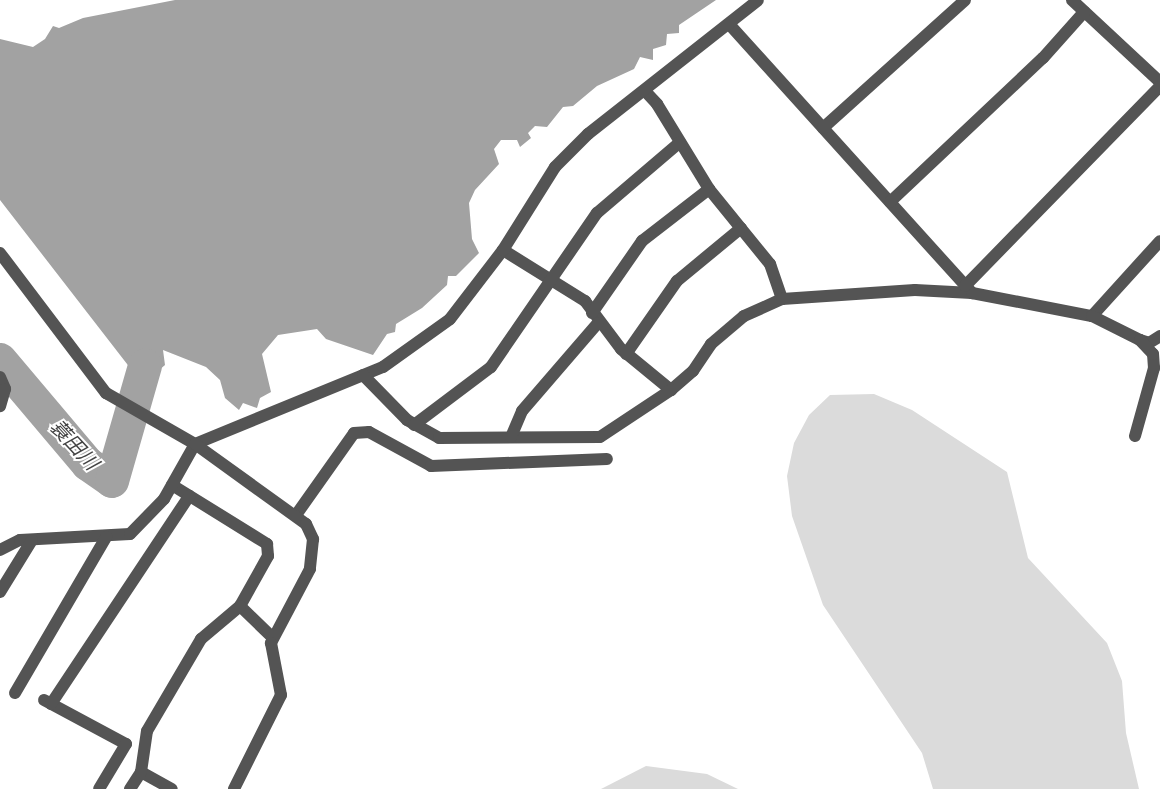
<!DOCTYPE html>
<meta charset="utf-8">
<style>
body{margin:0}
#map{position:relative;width:1160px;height:789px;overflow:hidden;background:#fff;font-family:Figtree,"Noto Sans JP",sans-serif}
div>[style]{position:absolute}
.green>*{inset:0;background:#dbdbdb}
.water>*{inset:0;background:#a2a2a2}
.river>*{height:34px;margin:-17px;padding:0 17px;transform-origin:17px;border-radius:17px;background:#a2a2a2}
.minor>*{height:12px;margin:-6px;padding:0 6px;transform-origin:6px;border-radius:6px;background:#545454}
span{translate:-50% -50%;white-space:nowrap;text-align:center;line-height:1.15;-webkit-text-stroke:4px #fff;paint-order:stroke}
.water-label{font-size:20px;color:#434343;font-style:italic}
</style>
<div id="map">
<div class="green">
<i style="clip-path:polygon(874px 394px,912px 410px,1007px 472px,1028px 558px,1107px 643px,1122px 681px,1126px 733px,1139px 789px,933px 789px,922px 753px,823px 605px,792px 516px,787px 476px,794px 443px,809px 415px,830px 395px)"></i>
<i style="clip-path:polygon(646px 766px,707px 774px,738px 789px,601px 789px)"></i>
</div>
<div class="water">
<i style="clip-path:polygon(175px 0,716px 0,679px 25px,679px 33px,667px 34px,666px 45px,653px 49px,653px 60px,640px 57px,634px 69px,597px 86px,573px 106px,563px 107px,547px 127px,535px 126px,528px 133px,531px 138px,520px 147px,517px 140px,501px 140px,494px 149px,499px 164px,475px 190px,469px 203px,472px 239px,479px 253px,456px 276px,448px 276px,447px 285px,422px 308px,396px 324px,395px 332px,387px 334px,373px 355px,326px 339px,317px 329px,278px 335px,262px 354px,271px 392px,260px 398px,257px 408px,243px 403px,239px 410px,225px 398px,220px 380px,206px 367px,163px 350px,165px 365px,144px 383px,144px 407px,129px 399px,134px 373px,0 200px,0 39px,33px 47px,45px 39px,53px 26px,59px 28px,83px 18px)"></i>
</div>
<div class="river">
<i style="left:0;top:360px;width:136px;rotate:49.8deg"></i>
<i style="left:88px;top:464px;width:29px;rotate:35deg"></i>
<i style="left:112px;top:481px;width:120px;rotate:-74deg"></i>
</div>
<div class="minor">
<i style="left:1072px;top:0;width:120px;rotate:43deg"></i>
<i style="left:729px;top:24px;width:363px;rotate:47.9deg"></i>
<i style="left:645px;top:91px;width:18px;rotate:47deg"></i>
<i style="left:657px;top:104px;width:100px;rotate:58.5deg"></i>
<i style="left:709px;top:189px;width:97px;rotate:50.9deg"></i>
<i style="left:770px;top:264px;width:37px;rotate:71deg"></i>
<i style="left:823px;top:128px;width:191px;rotate:-42deg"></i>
<i style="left:890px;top:202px;width:210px;rotate:-43.3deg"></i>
<i style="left:1043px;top:58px;width:62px;rotate:-48.3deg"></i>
<i style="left:503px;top:250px;width:97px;rotate:31.9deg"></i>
<i style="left:585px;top:301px;width:60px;rotate:53.1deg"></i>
<i style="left:621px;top:349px;width:65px;rotate:39.4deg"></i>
<i style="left:671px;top:390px;width:29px;rotate:-41deg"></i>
<i style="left:693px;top:371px;width:32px;rotate:-56deg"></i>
<i style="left:711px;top:344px;width:43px;rotate:-40.3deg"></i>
<i style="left:744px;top:316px;width:42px;rotate:-24.1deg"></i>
<i style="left:782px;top:299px;width:133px;rotate:-3.9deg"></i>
<i style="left:915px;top:290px;width:57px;rotate:3deg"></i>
<i style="left:972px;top:293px;width:122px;rotate:10.9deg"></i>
<i style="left:1092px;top:316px;width:101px;rotate:-47.8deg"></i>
<i style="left:0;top:253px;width:176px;rotate:52.9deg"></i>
<i style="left:106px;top:393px;width:103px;rotate:29.8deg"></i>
<i style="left:195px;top:444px;width:203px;rotate:-22.3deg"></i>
<i style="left:383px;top:367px;width:82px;rotate:-35.6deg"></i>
<i style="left:450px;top:319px;width:87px;rotate:-52.5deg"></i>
<i style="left:503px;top:250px;width:98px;rotate:-57.9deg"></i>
<i style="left:555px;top:167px;width:47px;rotate:-45deg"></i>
<i style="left:588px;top:134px;width:216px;rotate:-38.2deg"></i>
<i style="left:965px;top:286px;width:279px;rotate:-45.7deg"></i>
<i style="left:592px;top:313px;width:88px;rotate:-55.2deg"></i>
<i style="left:642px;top:241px;width:85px;rotate:-37.8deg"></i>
<i style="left:1092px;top:316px;width:54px;rotate:26.6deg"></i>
<i style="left:1140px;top:340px;width:9px;rotate:18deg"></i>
<i style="left:1149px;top:343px;width:13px;rotate:-32deg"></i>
<i style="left:626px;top:354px;width:89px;rotate:-55.1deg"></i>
<i style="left:677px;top:281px;width:83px;rotate:-39.6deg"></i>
<i style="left:363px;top:375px;width:63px;rotate:45.6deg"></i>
<i style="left:407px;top:420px;width:37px;rotate:29deg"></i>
<i style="left:439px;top:438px;width:161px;rotate:-0.4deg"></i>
<i style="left:600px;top:437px;width:85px;rotate:-33.5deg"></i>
<i style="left:0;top:377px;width:13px;rotate:67deg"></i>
<i style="left:5px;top:389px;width:18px;rotate:106deg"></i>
<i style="left:414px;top:425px;width:96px;rotate:-37deg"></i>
<i style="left:491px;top:367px;width:187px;rotate:-55.5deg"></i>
<i style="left:597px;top:213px;width:109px;rotate:-40.5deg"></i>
<i style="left:1135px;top:436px;width:71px;rotate:-74.4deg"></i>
<i style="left:1154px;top:368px;width:14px;rotate:-94deg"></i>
<i style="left:1153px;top:354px;width:19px;rotate:-133deg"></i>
<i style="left:511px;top:437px;width:28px;rotate:-67deg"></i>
<i style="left:522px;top:411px;width:116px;rotate:-49.2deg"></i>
<i style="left:172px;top:485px;width:112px;rotate:31.8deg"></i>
<i style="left:267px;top:544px;width:12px;rotate:85deg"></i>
<i style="left:268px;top:556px;width:57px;rotate:119.2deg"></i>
<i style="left:240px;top:606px;width:46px;rotate:44.1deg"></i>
<i style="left:296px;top:515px;width:100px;rotate:-54.7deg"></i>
<i style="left:354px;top:433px;width:15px;rotate:-4deg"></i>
<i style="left:369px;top:432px;width:71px;rotate:28.7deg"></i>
<i style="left:431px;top:466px;width:176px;rotate:-2.3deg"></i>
<i style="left:0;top:550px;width:22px;rotate:-27deg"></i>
<i style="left:20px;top:540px;width:110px;rotate:-3.1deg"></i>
<i style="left:130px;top:534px;width:49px;rotate:-45.8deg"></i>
<i style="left:164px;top:499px;width:63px;rotate:-60.6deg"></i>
<i style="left:195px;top:444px;width:137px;rotate:35.8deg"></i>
<i style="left:306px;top:524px;width:17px;rotate:65deg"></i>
<i style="left:313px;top:539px;width:30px;rotate:96deg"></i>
<i style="left:310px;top:569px;width:84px;rotate:117.8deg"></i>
<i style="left:271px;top:643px;width:53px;rotate:79.1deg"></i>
<i style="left:281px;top:695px;width:105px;rotate:116.6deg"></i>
<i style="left:0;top:592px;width:61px;rotate:-58.4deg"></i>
<i style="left:15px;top:693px;width:181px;rotate:-59.7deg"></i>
<i style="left:44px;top:700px;width:93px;rotate:28.2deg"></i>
<i style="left:126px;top:744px;width:52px;rotate:121deg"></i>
<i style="left:51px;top:704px;width:250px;rotate:-56.4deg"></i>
<i style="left:141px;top:772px;width:35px;rotate:29deg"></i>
<i style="left:130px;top:789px;width:20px;rotate:-57deg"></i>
<i style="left:141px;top:772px;width:41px;rotate:-81.7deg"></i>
<i style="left:147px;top:731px;width:107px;rotate:-59.6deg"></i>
<i style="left:201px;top:639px;width:51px;rotate:-40.2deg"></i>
</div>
<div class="water-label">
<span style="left:74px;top:445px;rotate:47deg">蓑田川</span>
</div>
</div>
